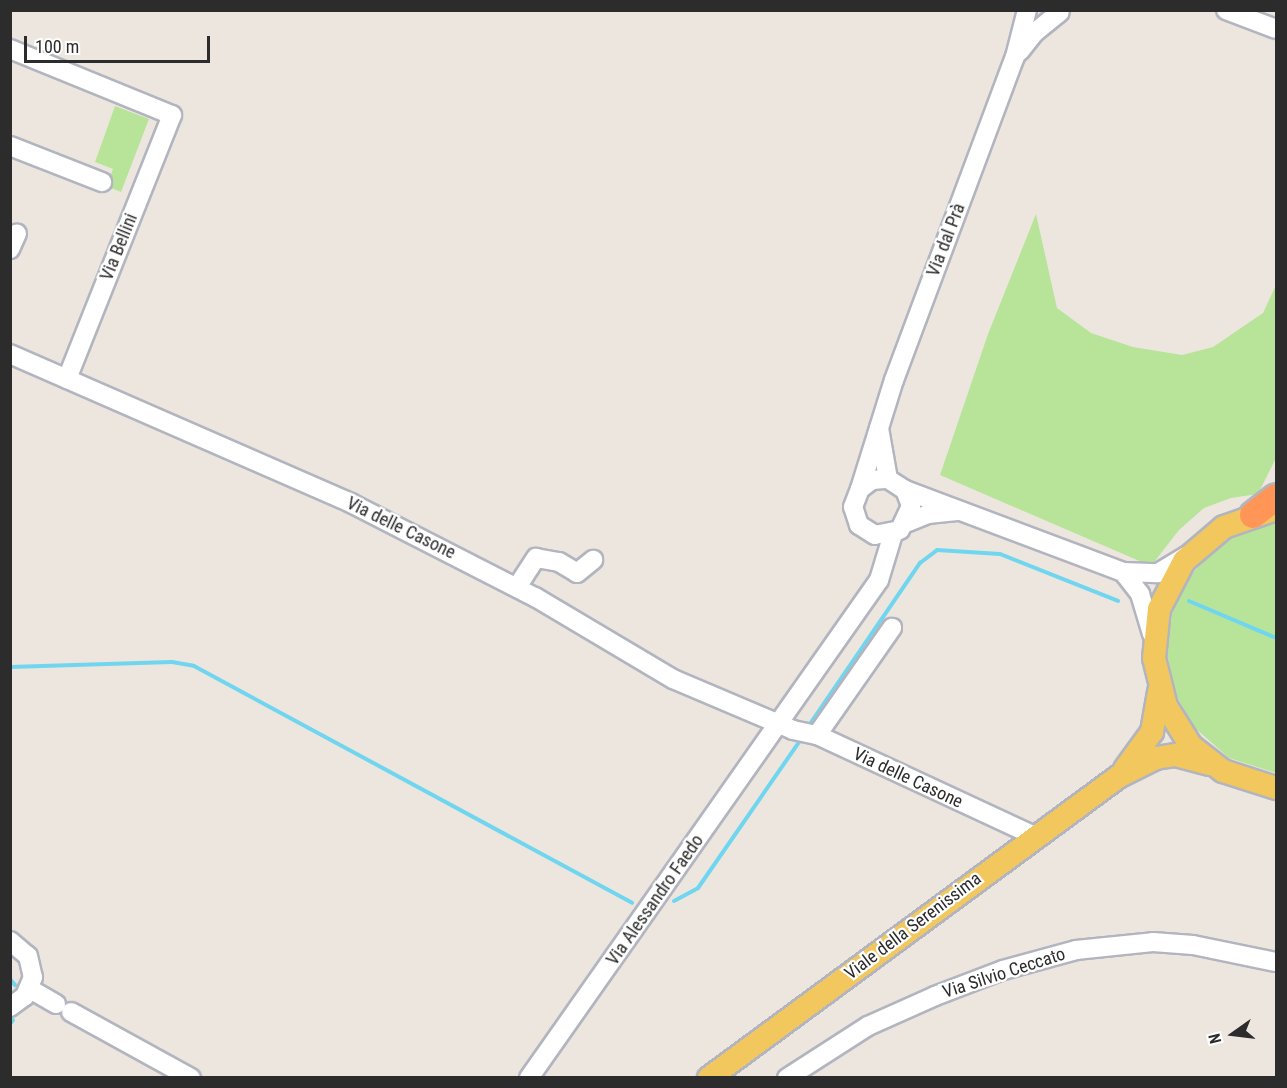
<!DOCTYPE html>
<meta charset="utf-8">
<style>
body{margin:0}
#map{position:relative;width:1287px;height:1088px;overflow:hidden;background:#ede6de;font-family:"Roboto Condensed",sans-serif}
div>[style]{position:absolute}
.green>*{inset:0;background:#b8e49a}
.stream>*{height:4px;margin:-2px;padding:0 2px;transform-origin:2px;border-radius:2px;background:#70d6f0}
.roads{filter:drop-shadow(2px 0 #b2b5bf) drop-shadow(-2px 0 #b2b5bf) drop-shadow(0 2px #b2b5bf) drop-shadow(0 -2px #b2b5bf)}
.minor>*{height:18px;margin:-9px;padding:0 9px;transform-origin:9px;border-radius:9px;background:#fff}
.major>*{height:22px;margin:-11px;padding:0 11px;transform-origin:11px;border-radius:11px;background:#f2c75e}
.highway>*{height:26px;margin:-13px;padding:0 13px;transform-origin:13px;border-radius:13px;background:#ff9657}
span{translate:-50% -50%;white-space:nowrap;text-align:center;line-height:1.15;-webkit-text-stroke:4.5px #fff;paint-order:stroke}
.street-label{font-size:18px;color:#2c2c2c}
.frame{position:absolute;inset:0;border:12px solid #2c2c2c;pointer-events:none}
.north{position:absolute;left:1203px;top:1004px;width:60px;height:60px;-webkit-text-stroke:4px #fff;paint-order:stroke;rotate:256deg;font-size:16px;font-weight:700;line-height:24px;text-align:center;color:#2c2c2c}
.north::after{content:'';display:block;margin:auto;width:21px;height:27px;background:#2c2c2c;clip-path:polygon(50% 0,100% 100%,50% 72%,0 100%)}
.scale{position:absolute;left:24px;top:36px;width:186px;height:27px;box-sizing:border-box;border:3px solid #2c2c2c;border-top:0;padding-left:8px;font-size:18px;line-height:21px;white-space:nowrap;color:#2c2c2c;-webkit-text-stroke:4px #fff;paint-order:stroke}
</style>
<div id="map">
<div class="green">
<i style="clip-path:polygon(115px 106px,149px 119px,121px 192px,106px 186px,113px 169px,95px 162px)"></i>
<i style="clip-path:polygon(1036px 214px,1057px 308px,1091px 333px,1133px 347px,1182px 355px,1213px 347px,1263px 313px,1276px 285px,1276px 458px,1258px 494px,1231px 498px,1204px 508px,1179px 530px,1151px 566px,940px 475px,988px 334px)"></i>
<i style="clip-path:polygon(1276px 523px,1276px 773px,1229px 758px,1195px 728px,1176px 695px,1167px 653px,1172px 614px,1188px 578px,1218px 546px,1256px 526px)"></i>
</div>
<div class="stream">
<i style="left:1189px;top:601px;width:95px;rotate:23deg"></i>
<i style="left:10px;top:667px;width:162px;rotate:-1.8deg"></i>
<i style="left:172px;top:662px;width:22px;rotate:10deg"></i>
<i style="left:194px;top:666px;width:498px;rotate:28.4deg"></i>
<i style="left:808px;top:727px;width:199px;rotate:-55.7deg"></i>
<i style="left:920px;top:563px;width:21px;rotate:-37deg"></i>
<i style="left:937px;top:550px;width:63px;rotate:3.6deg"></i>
<i style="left:1000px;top:554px;width:127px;rotate:21.7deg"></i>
<i style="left:674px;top:901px;width:27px;rotate:-28deg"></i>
<i style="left:698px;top:888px;width:181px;rotate:-55.3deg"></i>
<i style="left:10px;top:979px;width:8px;rotate:50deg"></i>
<i style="left:10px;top:1024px;width:5px;rotate:-53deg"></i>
</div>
<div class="roads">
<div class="minor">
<i style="left:1226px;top:10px;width:53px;rotate:20.8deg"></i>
<i style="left:10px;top:49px;width:175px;rotate:22.2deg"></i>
<i style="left:172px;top:115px;width:284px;rotate:111.7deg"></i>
<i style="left:1020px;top:51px;width:23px;rotate:-52deg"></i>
<i style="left:1034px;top:33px;width:33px;rotate:-39deg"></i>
<i style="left:10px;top:146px;width:99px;rotate:21.4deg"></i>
<i style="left:10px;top:249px;width:17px;rotate:-66deg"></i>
<i style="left:10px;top:354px;width:372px;rotate:23.6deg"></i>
<i style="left:351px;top:503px;width:207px;rotate:27.1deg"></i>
<i style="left:535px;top:597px;width:161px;rotate:30.7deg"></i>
<i style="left:673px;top:679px;width:130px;rotate:23deg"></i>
<i style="left:793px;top:730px;width:25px;rotate:12deg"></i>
<i style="left:817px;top:735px;width:240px;rotate:24.9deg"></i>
<i style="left:879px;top:428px;width:52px;rotate:80deg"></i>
<i style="left:860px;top:489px;width:114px;rotate:-72.7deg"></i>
<i style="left:894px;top:380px;width:345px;rotate:-69.5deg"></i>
<i style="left:1015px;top:57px;width:49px;rotate:-75.7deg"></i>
<i style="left:905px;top:490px;width:17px;rotate:69deg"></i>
<i style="left:911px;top:506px;width:26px;rotate:115deg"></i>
<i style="left:900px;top:530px;width:25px;rotate:169deg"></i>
<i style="left:875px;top:535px;width:19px;rotate:-148deg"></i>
<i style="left:859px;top:525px;width:19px;rotate:-108deg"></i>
<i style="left:853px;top:507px;width:19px;rotate:-69deg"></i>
<i style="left:860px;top:489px;width:15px;rotate:-37deg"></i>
<i style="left:872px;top:480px;width:16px;rotate:-4deg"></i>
<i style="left:888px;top:479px;width:20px;rotate:33deg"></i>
<i style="left:905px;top:490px;width:233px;rotate:20.6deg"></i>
<i style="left:1123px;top:572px;width:35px;rotate:2deg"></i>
<i style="left:1158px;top:573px;width:33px;rotate:-31deg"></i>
<i style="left:906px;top:523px;width:24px;rotate:-22deg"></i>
<i style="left:928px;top:514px;width:29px;rotate:-6deg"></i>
<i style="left:1123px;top:572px;width:28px;rotate:52deg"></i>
<i style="left:1140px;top:594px;width:42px;rotate:73.3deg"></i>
<i style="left:517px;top:587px;width:35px;rotate:-57deg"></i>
<i style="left:536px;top:558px;width:23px;rotate:10deg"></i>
<i style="left:559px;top:562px;width:21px;rotate:31deg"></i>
<i style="left:577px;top:573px;width:21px;rotate:-39deg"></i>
<i style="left:817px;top:735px;width:131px;rotate:-55deg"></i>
<i style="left:10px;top:941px;width:23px;rotate:40deg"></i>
<i style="left:28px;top:956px;width:22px;rotate:77deg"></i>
<i style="left:33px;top:977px;width:21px;rotate:113deg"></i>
<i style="left:25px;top:996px;width:19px;rotate:144deg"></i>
<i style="left:30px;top:989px;width:30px;rotate:30deg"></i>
<i style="left:71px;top:1012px;width:137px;rotate:28.8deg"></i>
<i style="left:529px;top:1078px;width:609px;rotate:-54.9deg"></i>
<i style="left:879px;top:580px;width:48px;rotate:-73.1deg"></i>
<i style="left:787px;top:1078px;width:96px;rotate:-32.7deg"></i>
<i style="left:868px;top:1026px;width:73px;rotate:-24.1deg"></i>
<i style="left:935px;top:996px;width:73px;rotate:-20.9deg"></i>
<i style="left:1003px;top:970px;width:76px;rotate:-15.3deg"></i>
<i style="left:1076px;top:950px;width:77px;rotate:-5.9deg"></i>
<i style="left:1153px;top:942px;width:40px;rotate:4.3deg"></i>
<i style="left:1193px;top:945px;width:85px;rotate:11.6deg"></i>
</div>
<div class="major">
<i style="left:1270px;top:511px;width:49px;rotate:160.8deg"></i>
<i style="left:1224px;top:527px;width:52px;rotate:139.6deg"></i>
<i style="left:1184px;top:561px;width:54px;rotate:117.5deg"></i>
<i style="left:1159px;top:609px;width:49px;rotate:95.8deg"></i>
<i style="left:1154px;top:658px;width:49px;rotate:76deg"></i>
<i style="left:1166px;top:706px;width:47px;rotate:58deg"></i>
<i style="left:1191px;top:746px;width:41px;rotate:38deg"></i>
<i style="left:1223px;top:771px;width:56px;rotate:17.8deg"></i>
<i style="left:1125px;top:769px;width:46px;rotate:-53.9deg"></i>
<i style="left:1152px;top:732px;width:41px;rotate:-80.1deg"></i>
<i style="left:709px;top:1078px;width:508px;rotate:-36.35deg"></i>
<i style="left:1118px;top:777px;width:42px;rotate:-26.6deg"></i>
<i style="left:1156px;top:758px;width:20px;rotate:-9deg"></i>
<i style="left:1176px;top:755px;width:35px;rotate:15deg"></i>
</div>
<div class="highway">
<i style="left:1253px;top:515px;width:29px;rotate:-38deg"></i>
</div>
</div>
<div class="street-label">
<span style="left:946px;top:240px;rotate:-69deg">Via dal Prà</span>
<span style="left:119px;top:247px;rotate:-68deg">Via Bellini</span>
<span style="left:401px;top:528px;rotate:26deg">Via delle Casone</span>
<span style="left:908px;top:778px;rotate:25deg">Via delle Casone</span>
<span style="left:655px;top:900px;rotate:-55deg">Via Alessandro Faedo</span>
<span style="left:913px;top:926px;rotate:-37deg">Viale della Serenissima</span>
<span style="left:1004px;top:973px;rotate:-18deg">Via Silvio Ceccato</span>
</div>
<div class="frame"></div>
<div class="north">N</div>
<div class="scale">100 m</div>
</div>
